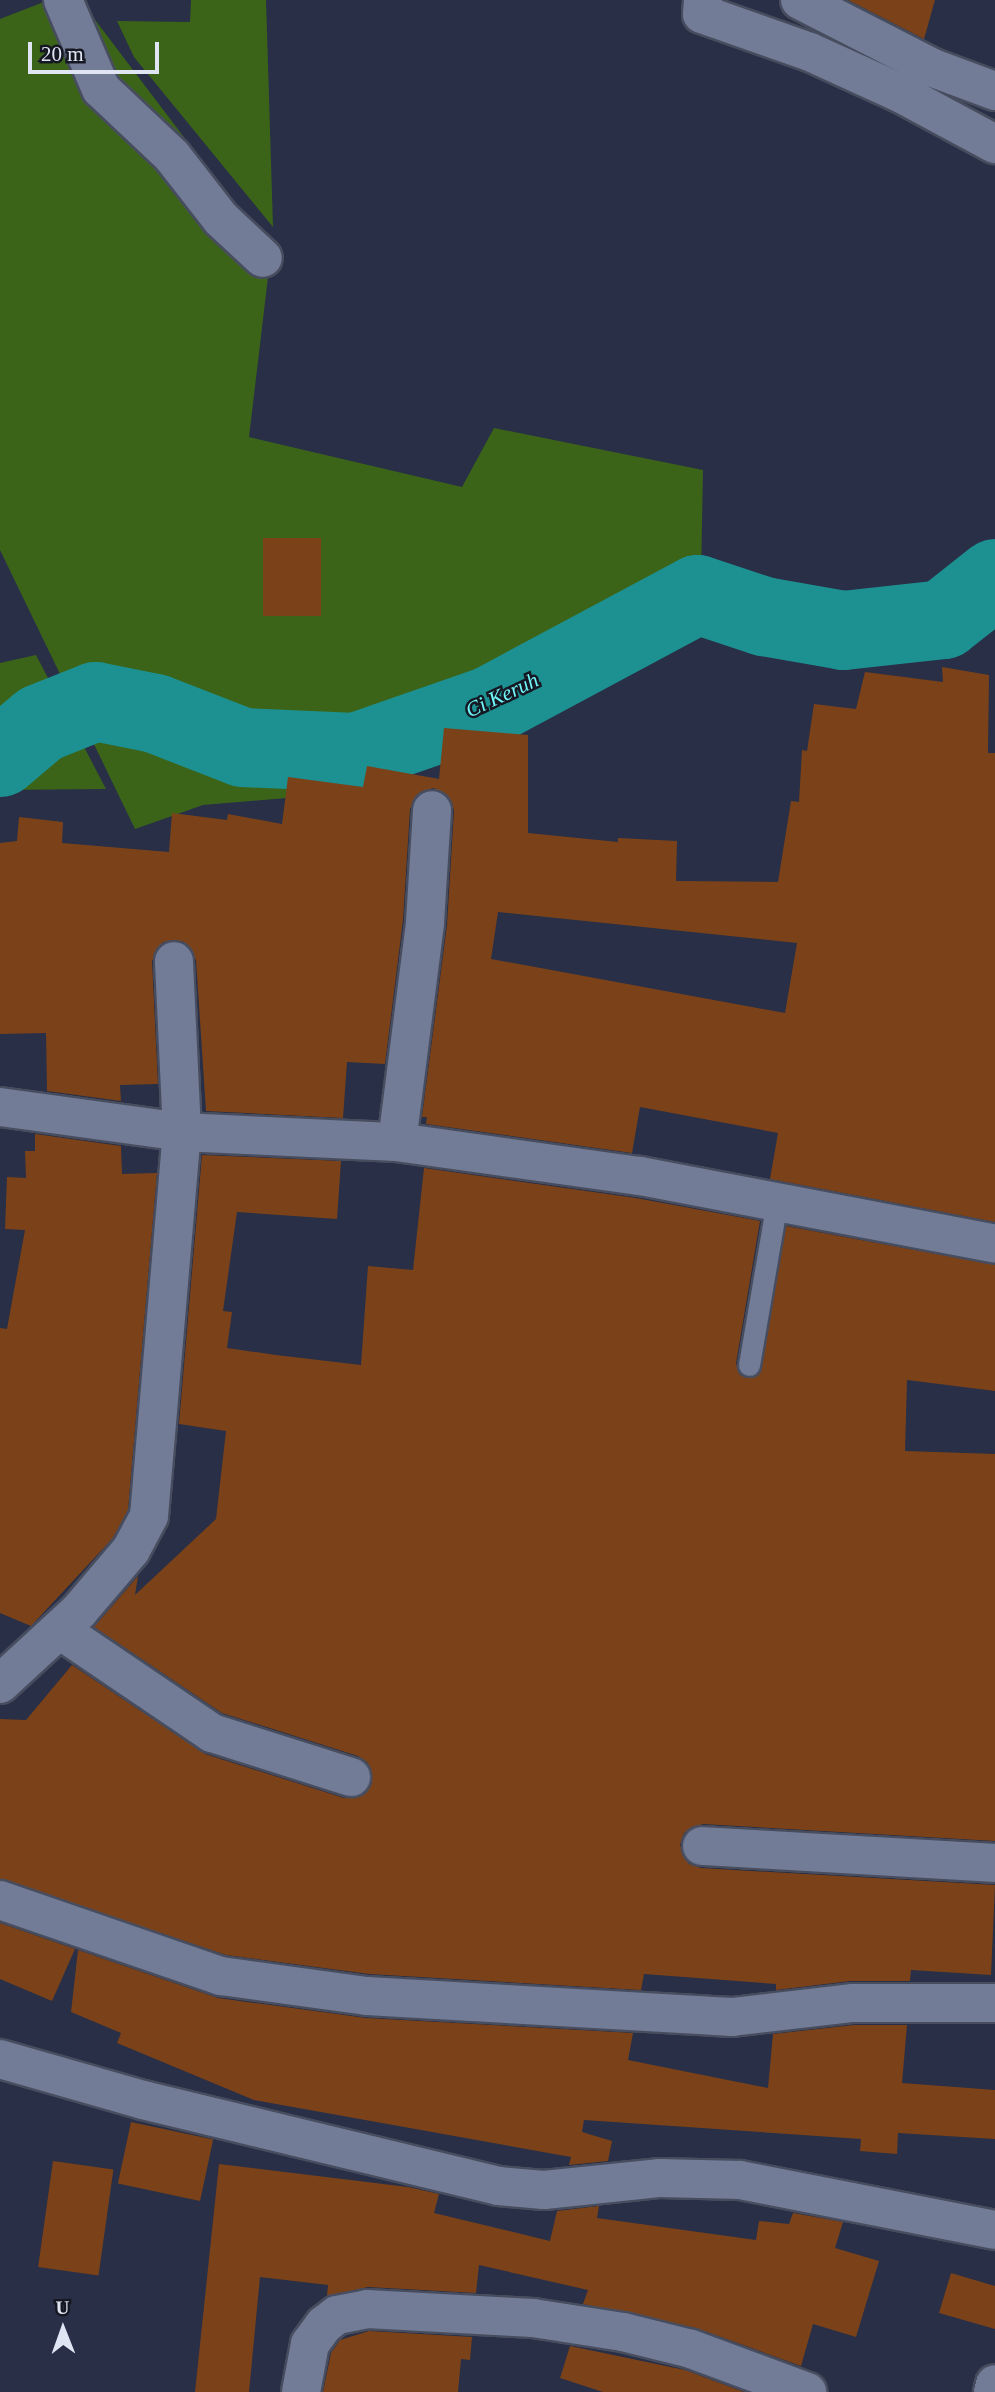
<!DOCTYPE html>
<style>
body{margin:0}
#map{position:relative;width:995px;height:2392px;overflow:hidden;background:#282f46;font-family:Georgia,serif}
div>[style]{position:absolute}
.green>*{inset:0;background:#3b6419}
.river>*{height:79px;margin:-39.5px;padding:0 39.5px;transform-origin:39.5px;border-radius:39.5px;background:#1d9091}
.building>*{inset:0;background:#7b4219;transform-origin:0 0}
.roads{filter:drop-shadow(2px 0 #474d5f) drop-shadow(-2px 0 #474d5f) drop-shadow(0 2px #474d5f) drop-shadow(0 -2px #474d5f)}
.lane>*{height:21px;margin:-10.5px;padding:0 10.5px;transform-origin:10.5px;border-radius:10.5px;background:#737c96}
.street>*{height:38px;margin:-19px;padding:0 19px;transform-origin:19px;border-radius:19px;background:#737c96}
span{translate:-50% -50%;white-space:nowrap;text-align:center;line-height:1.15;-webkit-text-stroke:5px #151822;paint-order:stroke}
.water-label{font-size:21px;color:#70f8fa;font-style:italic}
.north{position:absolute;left:28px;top:2294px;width:70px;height:70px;-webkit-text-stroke:5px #151822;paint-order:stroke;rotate:359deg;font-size:19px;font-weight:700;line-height:28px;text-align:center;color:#e0e5f4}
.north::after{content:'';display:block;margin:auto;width:24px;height:32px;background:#e0e5f4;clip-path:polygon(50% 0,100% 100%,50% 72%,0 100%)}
.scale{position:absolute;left:28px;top:42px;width:131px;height:32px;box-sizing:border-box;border:4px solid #e0e5f4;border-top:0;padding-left:9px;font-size:21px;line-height:24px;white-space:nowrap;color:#e0e5f4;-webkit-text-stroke:5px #151822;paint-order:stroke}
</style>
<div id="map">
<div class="green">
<i style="clip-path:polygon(49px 0,80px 0,271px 252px,249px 437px,462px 487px,494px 428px,703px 470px,700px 632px,440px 722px,334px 794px,203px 805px,135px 829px,0 550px,0 19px)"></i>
<i style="clip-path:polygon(191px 0,266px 0,273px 227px,134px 57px,117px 21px,190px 22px)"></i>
<i style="clip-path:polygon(36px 655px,106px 789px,0 790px,0 663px)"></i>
</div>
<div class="river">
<i style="left:0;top:757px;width:52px;rotate:-40.4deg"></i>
<i style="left:40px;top:723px;width:59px;rotate:-21.8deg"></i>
<i style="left:95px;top:701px;width:61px;rotate:11.3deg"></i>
<i style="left:155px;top:713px;width:93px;rotate:21.3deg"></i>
<i style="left:242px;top:747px;width:113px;rotate:2.5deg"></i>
<i style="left:355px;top:752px;width:143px;rotate:-19.2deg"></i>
<i style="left:490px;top:705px;width:235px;rotate:-28.2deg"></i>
<i style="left:697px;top:594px;width:70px;rotate:18.4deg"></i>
<i style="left:763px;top:616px;width:81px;rotate:9.9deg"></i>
<i style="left:843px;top:630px;width:101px;rotate:-6.3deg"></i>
<i style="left:943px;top:619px;width:66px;rotate:-38.3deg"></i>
</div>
<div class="building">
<i style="clip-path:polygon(848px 0,935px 0,924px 39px)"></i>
<i style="left:263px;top:538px;width:58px;height:78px"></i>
<i style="clip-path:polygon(evenodd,942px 667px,989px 675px,988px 753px,995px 753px,995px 1222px,770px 1179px,778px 1133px,640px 1107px,632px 1153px,426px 1124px,427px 1117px,422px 1117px,447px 925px,454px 811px,451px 800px,434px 788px,422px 791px,410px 809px,403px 920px,385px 1064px,347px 1062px,343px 1118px,206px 1111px,196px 960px,183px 941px,163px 942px,152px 961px,158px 1084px,120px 1085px,121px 1101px,47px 1091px,46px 1033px,0 1034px,0 843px,17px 841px,19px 817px,63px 822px,62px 843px,169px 852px,172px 813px,227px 820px,228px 814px,282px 824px,288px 777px,363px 787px,367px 766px,439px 779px,444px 728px,528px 735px,528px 833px,618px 842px,618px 838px,677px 841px,676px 881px,778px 882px,791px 801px,799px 802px,802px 750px,807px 751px,814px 704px,856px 709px,865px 672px,943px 682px,942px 667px,498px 912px,797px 943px,785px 1013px,491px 959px,498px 912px)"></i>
<i style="clip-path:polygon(35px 1134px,121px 1146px,122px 1174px,157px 1173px,128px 1510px,113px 1538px,31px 1626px,0 1613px,0 1328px,7px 1329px,25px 1230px,5px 1229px,7px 1177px,26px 1178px,25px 1151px,35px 1151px)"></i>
<i style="clip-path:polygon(202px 1155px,341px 1161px,337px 1219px,237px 1212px,223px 1311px,232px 1312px,227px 1348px,276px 1355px,361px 1365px,368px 1266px,413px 1270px,424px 1168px,636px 1198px,760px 1221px,736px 1363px,740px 1375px,747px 1378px,762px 1367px,786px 1226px,995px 1265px,995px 1391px,907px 1380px,905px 1451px,995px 1454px,995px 1841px,703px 1824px,684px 1833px,680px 1845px,689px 1864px,701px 1868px,995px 1885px,991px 1975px,911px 1970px,910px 1981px,850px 1981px,776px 1990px,776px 1984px,644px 1974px,641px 1990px,369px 1974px,226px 1955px,0 1879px,0 1719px,26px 1720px,72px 1665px,205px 1754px,344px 1798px,365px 1794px,372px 1783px,368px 1763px,358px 1756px,222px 1713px,94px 1627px,138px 1576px,135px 1595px,216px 1519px,226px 1431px,179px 1424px)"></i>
<i style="clip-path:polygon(0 1923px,75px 1949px,52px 2001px,0 1979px)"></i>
<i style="clip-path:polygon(78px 1950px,218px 1998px,366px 2018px,633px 2033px,628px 2060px,768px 2088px,773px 2034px,854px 2025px,907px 2025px,902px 2083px,995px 2090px,995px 2139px,898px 2133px,897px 2154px,860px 2151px,861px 2139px,584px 2120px,582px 2132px,612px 2141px,608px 2161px,569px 2165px,571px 2157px,254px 2100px,117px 2043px,121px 2033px,71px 2012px)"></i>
<i style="left:131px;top:2122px;width:84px;height:63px;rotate:12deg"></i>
<i style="left:53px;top:2161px;width:61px;height:107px;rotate:8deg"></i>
<i style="clip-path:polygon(219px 2164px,408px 2187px,439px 2194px,434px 2213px,550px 2241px,557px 2211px,599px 2206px,597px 2218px,756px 2240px,759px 2221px,789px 2224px,793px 2213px,843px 2222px,835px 2248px,879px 2261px,856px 2337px,813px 2324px,801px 2366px,696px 2328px,583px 2304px,588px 2290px,479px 2265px,476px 2293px,368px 2287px,327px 2296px,328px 2285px,260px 2277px,249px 2392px,195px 2392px)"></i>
<i style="clip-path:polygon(951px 2273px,995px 2286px,995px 2329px,939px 2313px)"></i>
<i style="clip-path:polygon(369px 2331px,472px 2337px,470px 2360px,461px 2359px,458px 2392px,323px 2392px,331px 2353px,340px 2340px)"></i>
<i style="clip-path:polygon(570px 2346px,685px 2370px,744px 2392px,603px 2392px,560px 2378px)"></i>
</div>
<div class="roads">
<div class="lane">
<i style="left:749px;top:1365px;width:165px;rotate:-80.3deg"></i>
</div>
<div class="street">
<i style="left:63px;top:0;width:97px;rotate:66.9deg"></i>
<i style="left:101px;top:89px;width:98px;rotate:43.3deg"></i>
<i style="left:172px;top:156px;width:80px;rotate:52.1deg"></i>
<i style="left:221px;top:219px;width:57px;rotate:42.9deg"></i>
<i style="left:703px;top:0;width:14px;rotate:94deg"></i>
<i style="left:702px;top:14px;width:114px;rotate:19.4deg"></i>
<i style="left:810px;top:52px;width:101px;rotate:24.5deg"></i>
<i style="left:902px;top:94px;width:106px;rotate:28.3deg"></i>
<i style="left:800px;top:0;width:149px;rotate:27.1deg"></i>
<i style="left:933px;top:68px;width:66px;rotate:20.4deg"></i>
<i style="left:0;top:1107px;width:184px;rotate:7.8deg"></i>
<i style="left:182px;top:1132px;width:215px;rotate:2.7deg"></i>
<i style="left:397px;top:1142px;width:245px;rotate:8deg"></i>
<i style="left:640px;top:1176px;width:361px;rotate:10.8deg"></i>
<i style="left:397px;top:1142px;width:222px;rotate:-82.7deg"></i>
<i style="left:425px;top:922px;width:112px;rotate:-86.4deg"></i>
<i style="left:60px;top:1630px;width:184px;rotate:34.1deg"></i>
<i style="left:212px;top:1733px;width:146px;rotate:17.6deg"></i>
<i style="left:0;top:1684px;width:108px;rotate:-42.7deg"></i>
<i style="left:79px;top:1611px;width:80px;rotate:-49.6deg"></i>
<i style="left:131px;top:1550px;width:38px;rotate:-62deg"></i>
<i style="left:149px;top:1516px;width:385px;rotate:-85.1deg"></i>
<i style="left:182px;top:1132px;width:171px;rotate:-92.7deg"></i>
<i style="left:702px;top:1846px;width:293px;rotate:3.3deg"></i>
<i style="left:0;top:1900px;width:234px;rotate:19deg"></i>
<i style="left:221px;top:1976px;width:147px;rotate:7.8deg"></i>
<i style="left:367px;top:1996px;width:366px;rotate:3.3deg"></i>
<i style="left:732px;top:2017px;width:122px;rotate:-6.6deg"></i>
<i style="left:853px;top:2003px;width:142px"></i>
<i style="left:0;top:2059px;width:149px;rotate:16deg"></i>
<i style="left:143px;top:2100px;width:365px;rotate:13.6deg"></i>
<i style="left:498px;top:2186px;width:46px;rotate:5deg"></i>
<i style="left:544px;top:2190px;width:117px;rotate:-5.9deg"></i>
<i style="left:660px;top:2178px;width:80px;rotate:1.4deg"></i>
<i style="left:740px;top:2180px;width:260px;rotate:11.1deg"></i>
<i style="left:301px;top:2392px;width:49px;rotate:-79.4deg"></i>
<i style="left:310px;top:2344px;width:24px;rotate:-54deg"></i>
<i style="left:324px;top:2325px;width:16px;rotate:-38deg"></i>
<i style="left:337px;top:2315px;width:31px;rotate:-11deg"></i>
<i style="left:367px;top:2309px;width:166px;rotate:3.1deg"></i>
<i style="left:533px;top:2318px;width:91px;rotate:8.8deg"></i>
<i style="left:623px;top:2332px;width:70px;rotate:14deg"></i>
<i style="left:691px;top:2349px;width:124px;rotate:20.3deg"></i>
<i style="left:993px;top:2392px;width:8px;rotate:-76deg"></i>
</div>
</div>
<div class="water-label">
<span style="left:502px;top:695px;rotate:-25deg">Ci Keruh</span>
</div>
<div class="north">U</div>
<div class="scale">20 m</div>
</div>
